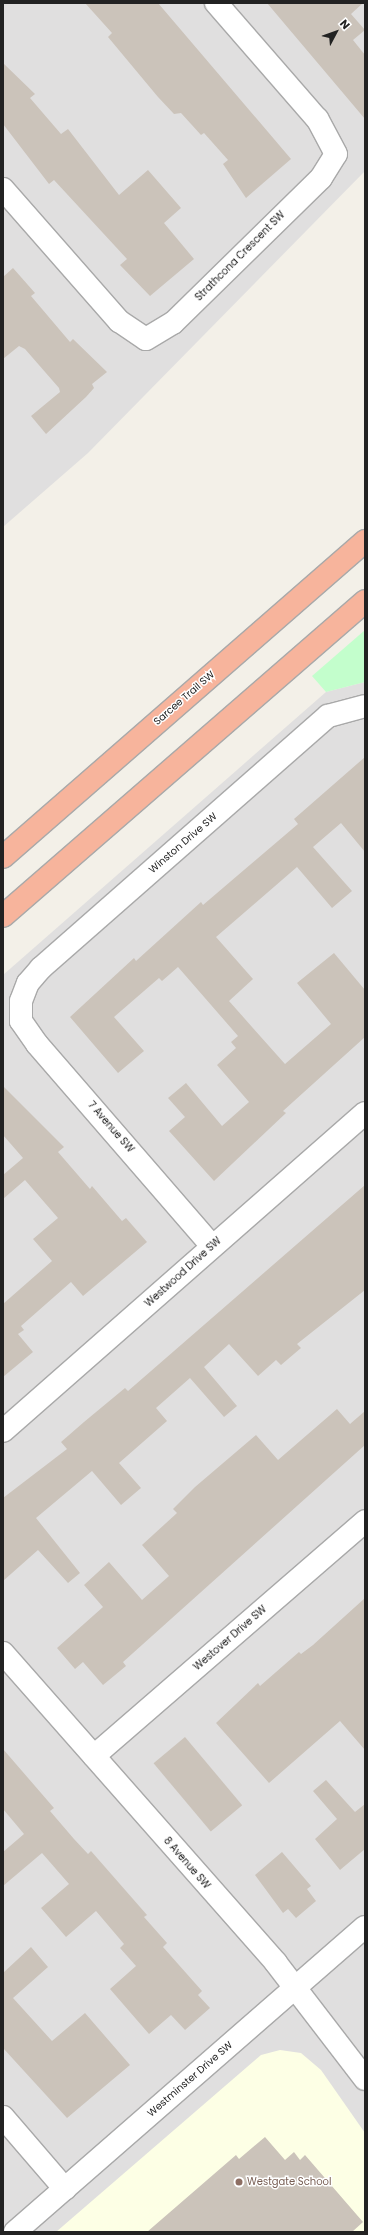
<!DOCTYPE html>
<style>
body{margin:0}
#map{position:relative;width:368px;height:2235px;overflow:hidden;background:#f3f0e8;font-family:Poppins,sans-serif}
div>[style]{position:absolute}
.residential>*{inset:0;background:#e0dfdf}
.education>*{inset:0;background:#fdffe5}
.park>*{inset:0;background:#c3fecc}
.building>*{inset:0;background:#cbc3ba;transform-origin:0 0}
.roads{filter:drop-shadow(1px 0 #a9a9a9) drop-shadow(-1px 0 #a9a9a9) drop-shadow(0 1px #a9a9a9) drop-shadow(0 -1px #a9a9a9)}
.minor>*{height:22px;margin:-11px;padding:0 11px;transform-origin:11px;border-radius:11px;background:#fff}
.trunk>*{height:22px;margin:-11px;padding:0 11px;transform-origin:11px;border-radius:11px;background:#f7b49c}
.dots>*{width:11px;height:11px;translate:-50% -50%;box-sizing:border-box;border:2px solid #fff;border-radius:50%}
span{translate:-50% -50%;white-space:nowrap;text-align:center;line-height:1.15;-webkit-text-stroke:3px #fff;paint-order:stroke}
.street-label{font-size:10px;color:#222}
.education-label{font-size:10px;color:#785e54}
.left{translate:0 -50%;text-align:left}
.frame{position:absolute;inset:0;border:4px solid #222;pointer-events:none}
.north{position:absolute;left:316px;top:12px;width:40px;height:40px;-webkit-text-stroke:3px #fff;paint-order:stroke;rotate:49deg;font-size:11px;font-weight:700;line-height:16px;text-align:center;color:#222}
.north::after{content:'';display:block;margin:auto;width:14px;height:18px;background:#222;clip-path:polygon(50% 0,100% 100%,50% 72%,0 100%)}
</style>
<div id="map">
<div class="residential">
<i style="clip-path:polygon(3px 3px,365px 3px,365px 171px,88px 453px,3px 527px)"></i>
<i style="clip-path:polygon(365px 682px,365px 2232px,3px 2232px,3px 975px,326px 692px)"></i>
</div>
<div class="education">
<i style="clip-path:polygon(280px 2050px,301px 2053px,321px 2070px,365px 2133px,365px 2232px,56px 2232px,261px 2055px)"></i>
</div>
<div class="park">
<i style="clip-path:polygon(365px 630px,365px 682px,326px 692px,312px 676px)"></i>
</div>
<div class="building">
<i style="clip-path:polygon(85px 3px,158px 3px,291px 159px,246px 198px,223px 164px,228px 160px,204px 133px,201px 135px,181px 113px,174px 114px,158px 97px,108px 37px,112px 33px)"></i>
<i style="clip-path:polygon(267px 3px,363px 3px,351px 14px,365px 30px,353px 40px,365px 55px,365px 119px)"></i>
<i style="clip-path:polygon(3px 63px,35px 94px,30px 98px,61px 134px,68px 129px,119px 195px,148px 170px,181px 208px,164px 223px,194px 259px,150px 296px,120px 265px,127px 259px,54px 180px,49px 184px,3px 124px)"></i>
<i style="clip-path:polygon(13px 268px,35px 293px,31px 296px,70px 342px,73px 339px,107px 372px,92px 384px,94px 388px,86px 397px,46px 434px,31px 416px,60px 392px,59px 388px,25px 349px,19px 346px,3px 359px,3px 277px)"></i>
<i style="clip-path:polygon(365px 757px,365px 852px,341px 823px,313px 847px,352px 891px,332px 908px,297px 867px,216px 937px,253px 979px,229px 1001px,285px 1064px,331px 1024px,297px 983px,334px 953px,365px 990px,365px 1037px,283px 1111px,286px 1113px,214px 1181px,169px 1131px,185px 1117px,168px 1098px,186px 1083px,222px 1126px,249px 1102px,217px 1065px,236px 1048px,231px 1042px,238px 1036px,178px 967px,162px 981px,159px 978px,114px 1017px,144px 1051px,118px 1073px,70px 1017px,134px 958px,136px 961px,201px 902px,203px 905px,298px 824px,294px 819px)"></i>
<i style="clip-path:polygon(3px 1086px,64px 1147px,58px 1152px,90px 1189px,92px 1186px,122px 1221px,126px 1218px,147px 1242px,83px 1296px,71px 1282px,21px 1326px,24px 1330px,18px 1334px,33px 1352px,3px 1377px,3px 1304px,52px 1261px,33px 1239px,58px 1218px,25px 1180px,3px 1199px,3px 1175px,23px 1158px,3px 1135px)"></i>
<i style="clip-path:polygon(365px 1185px,365px 1290px,297px 1344px,301px 1348px,281px 1365px,276px 1360px,258px 1376px,229px 1344px,204px 1367px,237px 1406px,224px 1417px,190px 1378px,156px 1408px,167px 1421px,119px 1463px,141px 1488px,121px 1505px,92px 1471px,36px 1518px,80px 1573px,68px 1583px,38px 1550px,3px 1581px,3px 1498px,67px 1449px,61px 1442px,84px 1422px,125px 1388px,128px 1391px)"></i>
<i style="clip-path:polygon(337px 1409px,350px 1424px,365px 1411px,365px 1445px,123px 1662px,126px 1666px,103px 1685px,83px 1662px,75px 1669px,57px 1648px,103px 1607px,84px 1585px,109px 1562px,142px 1600px,169px 1576px,142px 1545px,177px 1513px,173px 1509px,195px 1487px,256px 1435px,278px 1460px)"></i>
<i style="clip-path:polygon(365px 1598px,365px 1750px,340px 1721px,269px 1783px,216px 1723px,258px 1683px,260px 1686px,299px 1652px,301px 1654px,313px 1645px)"></i>
<i style="left:185px;top:1737px;width:89px;height:41px;rotate:50deg"></i>
<i style="clip-path:polygon(3px 1749px,54px 1808px,50px 1811px,74px 1839px,88px 1854px,91px 1851px,147px 1915px,144px 1917px,167px 1943px,163px 1947px,202px 1991px,198px 1995px,210px 2008px,185px 2030px,171px 2015px,149px 2034px,110px 1989px,136px 1966px,120px 1948px,124px 1944px,96px 1911px,66px 1937px,54px 1923px,41px 1908px,69px 1884px,42px 1853px,3px 1886px,3px 1852px,24px 1834px,3px 1809px)"></i>
<i style="clip-path:polygon(326px 1780px,355px 1812px,365px 1804px,365px 1849px,340px 1870px,315px 1839px,337px 1819px,313px 1791px)"></i>
<i style="clip-path:polygon(282px 1852px,311px 1886px,307px 1889px,316px 1901px,296px 1918px,288px 1909px,283px 1913px,255px 1875px)"></i>
<i style="clip-path:polygon(31px 1947px,48px 1967px,13px 1998px,52px 2041px,85px 2013px,130px 2065px,67px 2118px,3px 2048px,3px 1973px)"></i>
<i style="clip-path:polygon(265px 2137px,285px 2160px,294px 2152px,300px 2160px,305px 2155px,363px 2222px,352px 2232px,147px 2232px,236px 2155px,239px 2159px)"></i>
</div>
<div class="roads">
<div class="minor">
<i style="left:3px;top:189px;width:176px;rotate:48.7deg"></i>
<i style="left:119px;top:321px;width:32px;rotate:34deg"></i>
<i style="left:146px;top:339px;width:31px;rotate:-31deg"></i>
<i style="left:173px;top:323px;width:207px;rotate:-44.4deg"></i>
<i style="left:321px;top:178px;width:28px;rotate:-58deg"></i>
<i style="left:336px;top:154px;width:40px;rotate:-118deg"></i>
<i style="left:317px;top:119px;width:154px;rotate:-131deg"></i>
<i style="left:212px;top:1246px;width:267px;rotate:-130.9deg"></i>
<i style="left:37px;top:1044px;width:28px;rotate:-125deg"></i>
<i style="left:21px;top:1021px;width:20px;rotate:-90deg"></i>
<i style="left:21px;top:1001px;width:19px;rotate:-69deg"></i>
<i style="left:28px;top:983px;width:20px;rotate:-49deg"></i>
<i style="left:41px;top:968px;width:382px;rotate:-41.3deg"></i>
<i style="left:328px;top:716px;width:38px;rotate:-15deg"></i>
<i style="left:3px;top:1431px;width:482px;rotate:-41.3deg"></i>
<i style="left:3px;top:1653px;width:413px;rotate:48.6deg"></i>
<i style="left:276px;top:1963px;width:146px;rotate:52.5deg"></i>
<i style="left:94px;top:1756px;width:359px;rotate:-40.9deg"></i>
<i style="left:3px;top:2117px;width:95px;rotate:49.3deg"></i>
<i style="left:15px;top:2232px;width:464px;rotate:-41.1deg"></i>
</div>
<div class="trunk">
<i style="left:3px;top:857px;width:481px;rotate:-41.1deg"></i>
<i style="left:3px;top:916px;width:480px;rotate:-41deg"></i>
</div>
</div>
<div class="dots">
<i style="left:239px;top:2182px;background:#8d6e63"></i>
</div>
<div class="street-label">
<span style="left:240px;top:256px;rotate:-45deg">Strathcona Crescent SW</span>
<span style="left:184px;top:698px;rotate:-41deg">Sarcee Trail SW</span>
<span style="left:183px;top:843px;rotate:-41deg">Winston Drive SW</span>
<span style="left:111px;top:1127px;rotate:49deg">7 Avenue SW</span>
<span style="left:183px;top:1272px;rotate:-42deg">Westwood Drive SW</span>
<span style="left:230px;top:1638px;rotate:-41deg">Westover Drive SW</span>
<span style="left:187px;top:1863px;rotate:49deg">8 Avenue SW</span>
<span style="left:190px;top:2079px;rotate:-41deg">Westminster Drive SW</span>
</div>
<div class="education-label">
<span class="left" style="left:247px;top:2182px">Westgate School</span>
</div>
<div class="frame"></div>
<div class="north">N</div>
</div>
